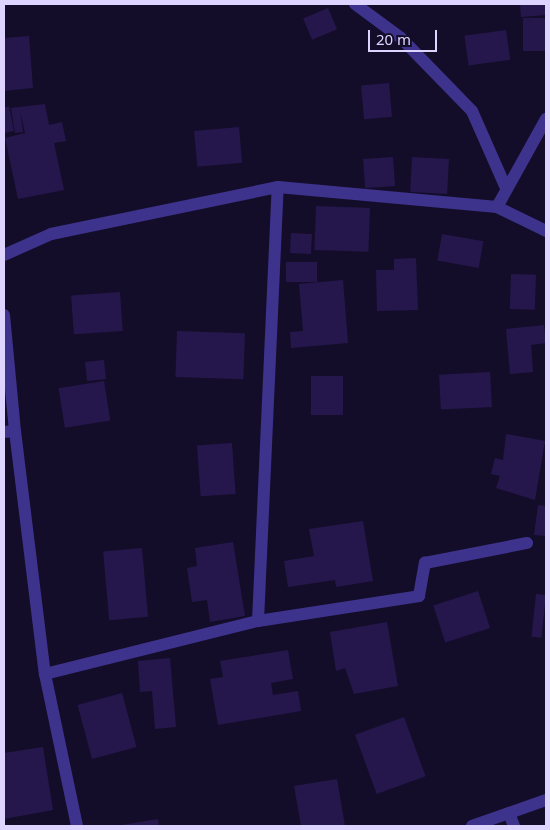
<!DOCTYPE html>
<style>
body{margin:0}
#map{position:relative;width:550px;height:830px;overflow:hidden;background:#140d29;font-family:"Noto Sans",sans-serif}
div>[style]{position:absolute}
.building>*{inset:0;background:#25174c;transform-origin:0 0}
.minor>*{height:12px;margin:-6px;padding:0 6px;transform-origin:6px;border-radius:6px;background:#3d338d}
span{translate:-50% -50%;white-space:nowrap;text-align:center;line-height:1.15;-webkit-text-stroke:4px #140d29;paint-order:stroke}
.frame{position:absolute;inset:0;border:5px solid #ddd5ff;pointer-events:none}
.scale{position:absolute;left:368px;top:30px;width:69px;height:22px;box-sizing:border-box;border:2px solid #ddd5ff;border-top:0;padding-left:6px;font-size:15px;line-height:18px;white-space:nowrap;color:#ddd5ff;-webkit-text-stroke:4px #140d29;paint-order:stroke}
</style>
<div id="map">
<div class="building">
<i style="clip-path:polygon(520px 4px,546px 4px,546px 15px,521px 17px)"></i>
<i style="left:328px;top:8px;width:23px;height:27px;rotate:67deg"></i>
<i style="left:546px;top:18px;width:33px;height:23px;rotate:90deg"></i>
<i style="left:506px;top:30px;width:30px;height:42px;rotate:82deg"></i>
<i style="clip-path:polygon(29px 36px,33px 88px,4px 91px,4px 38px)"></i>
<i style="left:389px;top:83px;width:34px;height:28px;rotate:85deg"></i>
<i style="clip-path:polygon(45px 104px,49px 125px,62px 122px,66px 141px,54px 143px,64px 190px,18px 199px,5px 138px,25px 133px,20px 111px,23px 132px,15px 133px,11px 108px)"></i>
<i style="clip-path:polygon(9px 106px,14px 131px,4px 133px,4px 108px)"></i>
<i style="left:239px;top:127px;width:36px;height:45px;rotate:85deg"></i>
<i style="left:393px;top:157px;width:29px;height:30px;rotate:86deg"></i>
<i style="left:412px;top:157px;width:37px;height:35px;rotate:3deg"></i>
<i style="left:316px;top:206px;width:54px;height:44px;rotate:2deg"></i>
<i style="left:291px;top:233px;width:21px;height:20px;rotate:3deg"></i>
<i style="left:442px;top:234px;width:42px;height:27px;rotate:10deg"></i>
<i style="clip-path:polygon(416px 258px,418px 310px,377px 311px,376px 270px,394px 270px,394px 259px)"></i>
<i style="left:286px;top:262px;width:31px;height:20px"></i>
<i style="left:511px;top:274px;width:25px;height:35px;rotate:2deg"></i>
<i style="clip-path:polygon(343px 280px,348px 343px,291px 348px,290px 332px,303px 331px,299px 284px)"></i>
<i style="left:120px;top:292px;width:39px;height:49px;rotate:86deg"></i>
<i style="clip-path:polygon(544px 325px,546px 343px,531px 345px,533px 372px,510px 374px,506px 329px)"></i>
<i style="left:177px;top:331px;width:68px;height:46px;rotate:2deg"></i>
<i style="left:104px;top:360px;width:19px;height:19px;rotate:84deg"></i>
<i style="left:490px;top:372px;width:35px;height:51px;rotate:87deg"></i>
<i style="left:311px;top:376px;width:32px;height:39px"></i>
<i style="left:104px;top:381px;width:40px;height:46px;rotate:81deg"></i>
<i style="clip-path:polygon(506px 434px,545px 441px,535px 500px,496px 488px,500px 476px,491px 474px,495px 458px,503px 460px)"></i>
<i style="left:232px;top:443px;width:51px;height:35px;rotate:86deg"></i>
<i style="clip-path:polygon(538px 505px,546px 506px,546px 536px,534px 535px)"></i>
<i style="clip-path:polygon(363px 521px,373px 581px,336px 587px,335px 580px,288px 587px,284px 561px,314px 556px,309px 529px)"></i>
<i style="clip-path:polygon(233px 542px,245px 616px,210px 622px,207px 600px,192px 602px,187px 568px,197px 566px,195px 548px)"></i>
<i style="left:142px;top:548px;width:69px;height:39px;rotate:85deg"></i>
<i style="left:478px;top:591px;width:39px;height:47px;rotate:72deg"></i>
<i style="left:536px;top:594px;width:10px;height:43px;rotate:6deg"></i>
<i style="clip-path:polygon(387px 622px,398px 686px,354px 694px,345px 668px,336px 671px,330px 632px)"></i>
<i style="clip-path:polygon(288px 650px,293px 679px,271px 683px,273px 695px,298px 691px,301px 711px,218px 725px,210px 679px,223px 677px,220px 661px)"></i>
<i style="clip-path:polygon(170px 658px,176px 727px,155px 729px,152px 691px,140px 692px,138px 661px)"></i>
<i style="left:122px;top:693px;width:56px;height:46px;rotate:75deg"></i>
<i style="left:404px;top:717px;width:63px;height:52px;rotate:70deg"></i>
<i style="clip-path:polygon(43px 747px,53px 810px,4px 819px,4px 753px)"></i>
<i style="clip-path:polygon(337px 779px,345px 826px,301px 826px,294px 786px)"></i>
<i style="clip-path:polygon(158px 819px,159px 826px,122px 826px,122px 825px)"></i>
</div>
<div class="minor">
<i style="left:355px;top:4px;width:57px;rotate:36.5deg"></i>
<i style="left:401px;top:38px;width:102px;rotate:45.8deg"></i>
<i style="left:472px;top:111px;width:84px;rotate:66.2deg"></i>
<i style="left:497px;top:207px;width:101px;rotate:-60.9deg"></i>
<i style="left:4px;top:255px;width:51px;rotate:-24.1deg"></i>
<i style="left:51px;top:234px;width:232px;rotate:-11.7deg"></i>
<i style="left:4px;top:315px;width:117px;rotate:84.6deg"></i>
<i style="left:15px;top:431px;width:11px;rotate:175deg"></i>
<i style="left:15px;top:431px;width:245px;rotate:83deg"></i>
<i style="left:258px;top:621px;width:163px;rotate:-8.8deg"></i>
<i style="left:419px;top:596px;width:34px;rotate:-80deg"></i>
<i style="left:425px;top:563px;width:104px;rotate:-11.1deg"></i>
<i style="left:509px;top:813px;width:14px;rotate:69deg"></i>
<i style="left:77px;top:826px;width:155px;rotate:-101.9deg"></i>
<i style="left:45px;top:674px;width:219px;rotate:-14deg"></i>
<i style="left:258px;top:621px;width:434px;rotate:-87.4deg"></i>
<i style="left:278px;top:187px;width:220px;rotate:5.2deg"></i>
<i style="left:497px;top:207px;width:55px;rotate:26.1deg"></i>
<i style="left:472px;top:826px;width:78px;rotate:-19.4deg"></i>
</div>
<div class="frame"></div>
<div class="scale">20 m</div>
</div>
